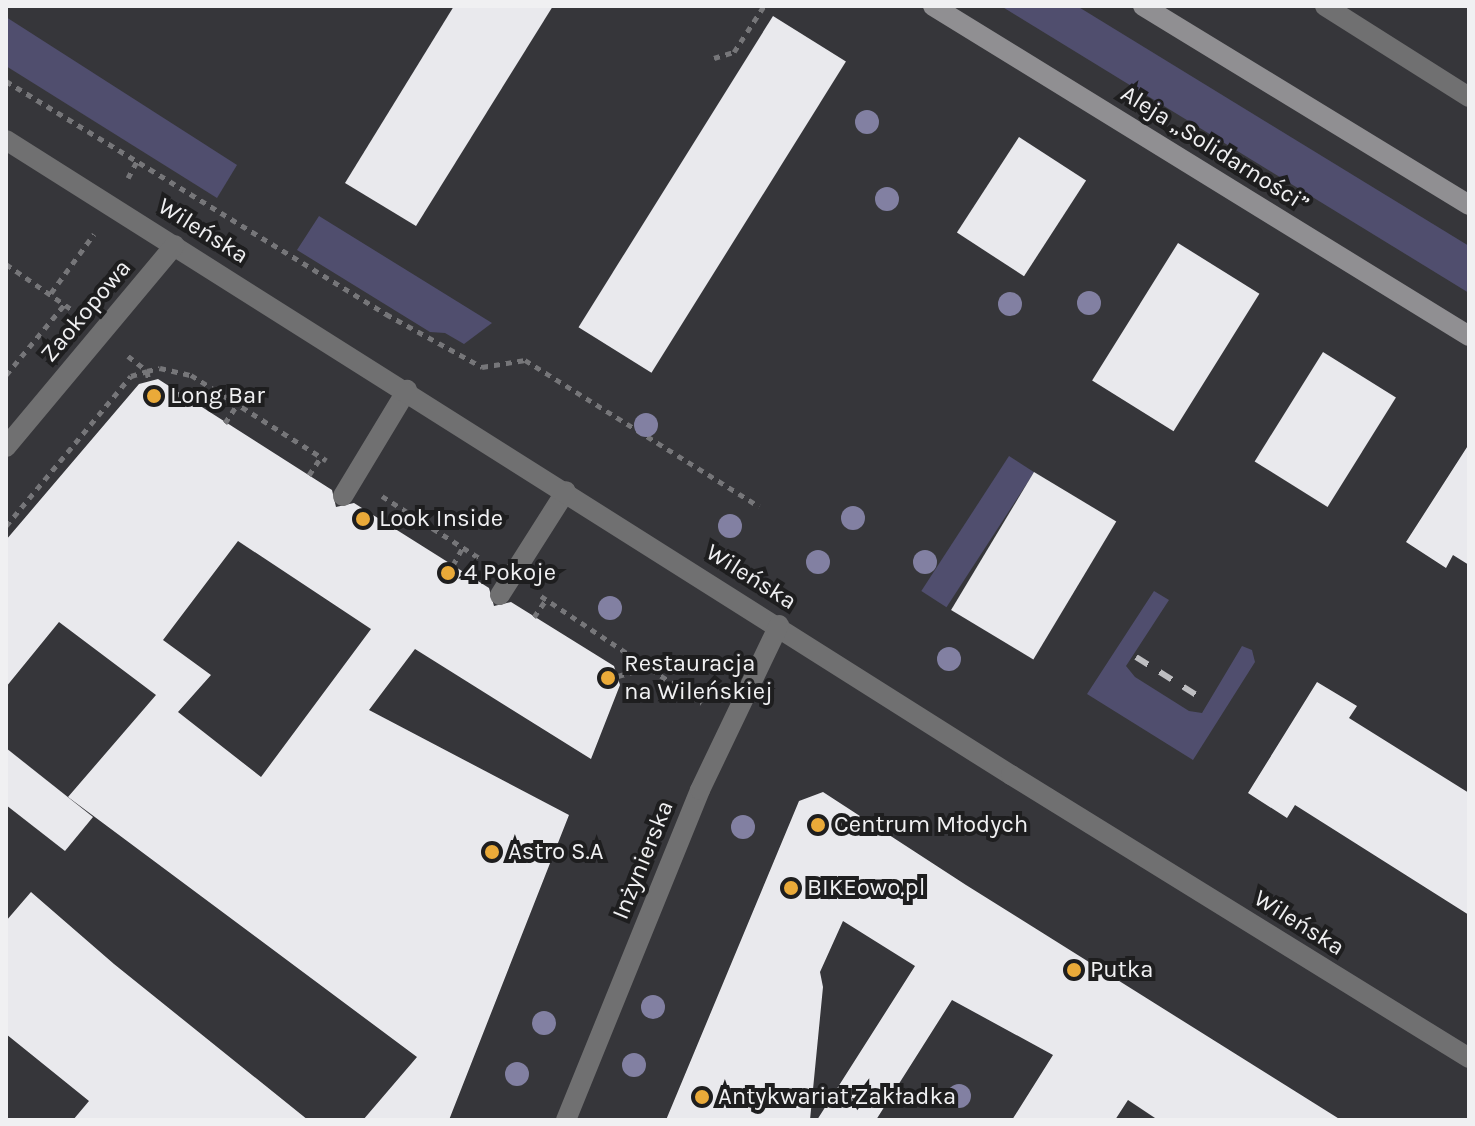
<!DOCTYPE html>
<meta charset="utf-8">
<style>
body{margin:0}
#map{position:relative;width:1475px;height:1126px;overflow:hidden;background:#36363a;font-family:Karla,sans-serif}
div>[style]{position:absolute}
.green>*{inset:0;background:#504e6e;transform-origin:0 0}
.building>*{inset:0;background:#e9e9ed;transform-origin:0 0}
.path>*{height:5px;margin-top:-2.5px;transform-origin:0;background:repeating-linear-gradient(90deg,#767679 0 6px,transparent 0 12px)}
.lane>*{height:20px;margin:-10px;padding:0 10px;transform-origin:10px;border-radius:10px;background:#707071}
.street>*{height:20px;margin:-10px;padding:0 10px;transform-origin:10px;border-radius:10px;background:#707071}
.secondary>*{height:20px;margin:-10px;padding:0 10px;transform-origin:10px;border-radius:10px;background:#908f92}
.rail>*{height:6px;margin-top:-3px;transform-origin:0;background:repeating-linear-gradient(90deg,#bebec1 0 14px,transparent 0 28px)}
.trees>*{width:24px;height:24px;margin:-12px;border-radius:50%;background:#8280a2}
.dots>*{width:22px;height:22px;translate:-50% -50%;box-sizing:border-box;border:4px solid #1e1e1f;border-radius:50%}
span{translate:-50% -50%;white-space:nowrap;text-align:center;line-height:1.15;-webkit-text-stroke:8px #1e1e1f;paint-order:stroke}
.street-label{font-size:24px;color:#f0f0f2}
.poi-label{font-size:24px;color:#f0f0f2}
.left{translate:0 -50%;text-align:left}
.frame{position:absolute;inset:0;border:8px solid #f0f0f2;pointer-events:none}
</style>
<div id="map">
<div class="green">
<i style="clip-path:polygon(1001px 6px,1077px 6px,1469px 246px,1469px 293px)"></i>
<i style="clip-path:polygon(6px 17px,237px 165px,217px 198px,6px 66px)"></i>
<i style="clip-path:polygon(319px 216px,492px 323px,464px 344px,445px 333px,430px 332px,297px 250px)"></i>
<i style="left:1009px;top:456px;width:30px;height:161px;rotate:33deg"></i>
<i style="clip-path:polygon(1154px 591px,1169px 600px,1126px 666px,1135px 677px,1189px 711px,1202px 713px,1242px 646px,1252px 650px,1255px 662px,1193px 760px,1087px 694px)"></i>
</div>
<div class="building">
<i style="clip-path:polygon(454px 6px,553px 6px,416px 226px,345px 183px)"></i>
<i style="left:773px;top:16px;width:86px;height:367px;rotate:32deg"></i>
<i style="left:1019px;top:137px;width:80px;height:114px;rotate:33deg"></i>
<i style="left:1178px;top:243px;width:96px;height:162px;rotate:32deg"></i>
<i style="left:1323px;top:352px;width:86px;height:129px;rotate:32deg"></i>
<i style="clip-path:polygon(evenodd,158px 379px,332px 490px,336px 507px,354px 503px,489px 588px,494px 606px,511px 602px,614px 666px,620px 685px,591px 759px,415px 649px,369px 710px,569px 815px,449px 1120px,363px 1120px,417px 1057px,68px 797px,156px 695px,59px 622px,6px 687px,6px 540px,139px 384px,158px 379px,238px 541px,371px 629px,261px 777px,178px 712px,211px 675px,163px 640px,238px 541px)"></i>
<i style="clip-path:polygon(1469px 444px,1469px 565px,1453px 555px,1446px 568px,1406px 542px)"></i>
<i style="left:1034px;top:472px;width:96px;height:161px;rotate:31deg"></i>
<i style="clip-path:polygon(1317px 682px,1357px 706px,1349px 718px,1469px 793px,1469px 915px,1295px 805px,1287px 818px,1248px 793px)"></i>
<i style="clip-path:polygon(6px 748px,93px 817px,65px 851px,6px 805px)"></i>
<i style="clip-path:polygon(823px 792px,966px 885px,1341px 1120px,1158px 1120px,1128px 1100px,1115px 1120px,1012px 1120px,1053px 1055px,952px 1000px,876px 1120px,817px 1120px,915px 966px,843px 921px,820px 972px,823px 987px,810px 1120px,666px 1120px,799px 801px)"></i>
<i style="clip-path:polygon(31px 892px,114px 964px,308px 1120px,73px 1120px,89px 1101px,6px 1034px,6px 921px)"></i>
</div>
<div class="path">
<i style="left:714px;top:58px;width:21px;rotate:-17deg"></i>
<i style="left:734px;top:52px;width:55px;rotate:-56.9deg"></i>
<i style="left:6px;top:81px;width:446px;rotate:31.5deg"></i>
<i style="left:386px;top:314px;width:110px;rotate:28.9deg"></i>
<i style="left:482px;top:367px;width:44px;rotate:-9.2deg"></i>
<i style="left:525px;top:360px;width:276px;rotate:32deg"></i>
<i style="left:128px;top:178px;width:19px;rotate:-62deg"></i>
<i style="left:6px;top:264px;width:83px;rotate:34.7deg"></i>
<i style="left:51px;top:293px;width:73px;rotate:-53.9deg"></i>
<i style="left:128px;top:356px;width:24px;rotate:38deg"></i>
<i style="left:147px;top:371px;width:13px;rotate:-13deg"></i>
<i style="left:160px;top:368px;width:32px;rotate:13deg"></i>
<i style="left:191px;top:375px;width:160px;rotate:32.2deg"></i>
<i style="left:6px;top:375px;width:92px;rotate:-50.3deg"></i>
<i style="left:225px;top:423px;width:23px;rotate:-56deg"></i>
<i style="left:309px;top:475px;width:22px;rotate:-56deg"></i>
<i style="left:382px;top:496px;width:117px;rotate:32.5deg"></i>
<i style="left:6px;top:526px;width:195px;rotate:-50.2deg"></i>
<i style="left:131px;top:376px;width:17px;rotate:-17deg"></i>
<i style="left:147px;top:371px;width:11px;rotate:80deg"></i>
<i style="left:453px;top:565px;width:21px;rotate:-61deg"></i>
<i style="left:541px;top:596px;width:193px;rotate:33.6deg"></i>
<i style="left:534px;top:617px;width:21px;rotate:-55deg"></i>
<i style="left:618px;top:676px;width:19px;rotate:-16deg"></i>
<i style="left:636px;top:671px;width:11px;rotate:-63deg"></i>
</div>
<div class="lane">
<i style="left:1325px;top:6px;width:170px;rotate:32.3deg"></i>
<i style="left:343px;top:496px;width:124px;rotate:-58.9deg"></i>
<i style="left:500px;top:595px;width:123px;rotate:-57.6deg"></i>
</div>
<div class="street">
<i style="left:6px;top:140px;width:1189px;rotate:32.29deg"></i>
<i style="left:1011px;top:775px;width:538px;rotate:31.71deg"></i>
<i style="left:6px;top:447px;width:263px;rotate:-50.1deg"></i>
<i style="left:566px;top:1120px;width:356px;rotate:-67.9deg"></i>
<i style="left:700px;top:790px;width:183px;rotate:-64.4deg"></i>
</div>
<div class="secondary">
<i style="left:933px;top:6px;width:629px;rotate:31.62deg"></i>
<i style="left:1143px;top:6px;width:382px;rotate:31.4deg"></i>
</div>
<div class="rail">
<i style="left:1136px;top:657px;width:83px;rotate:32.2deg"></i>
</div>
<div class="trees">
<i style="left:867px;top:122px"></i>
<i style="left:887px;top:199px"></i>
<i style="left:1089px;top:303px"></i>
<i style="left:1010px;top:304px"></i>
<i style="left:646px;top:425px"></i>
<i style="left:853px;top:518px"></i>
<i style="left:730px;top:526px"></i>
<i style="left:818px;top:562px"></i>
<i style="left:925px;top:562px"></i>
<i style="left:610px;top:608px"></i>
<i style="left:949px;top:659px"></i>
<i style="left:743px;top:827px"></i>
<i style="left:653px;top:1007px"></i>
<i style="left:544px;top:1023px"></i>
<i style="left:634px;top:1065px"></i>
<i style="left:517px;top:1074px"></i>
<i style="left:959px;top:1096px"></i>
</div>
<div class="dots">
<i style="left:154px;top:396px;background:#eaaa39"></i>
<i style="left:363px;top:519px;background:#eaaa39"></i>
<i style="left:448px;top:573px;background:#eaaa39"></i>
<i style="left:608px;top:678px;background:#eaaa39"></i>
<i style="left:818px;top:825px;background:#eaaa39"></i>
<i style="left:492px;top:852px;background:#eaaa39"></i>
<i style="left:791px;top:888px;background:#eaaa39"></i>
<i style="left:1074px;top:970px;background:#eaaa39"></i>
<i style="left:702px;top:1097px;background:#eaaa39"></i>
</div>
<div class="street-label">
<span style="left:1215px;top:149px;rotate:32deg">Aleja „Solidarności”</span>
<span style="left:203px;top:231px;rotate:32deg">Wileńska</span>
<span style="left:86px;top:311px;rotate:-50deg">Zaokopowa</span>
<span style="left:751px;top:577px;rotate:32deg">Wileńska</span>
<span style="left:643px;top:860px;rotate:-68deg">Inżynierska</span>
<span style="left:1299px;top:923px;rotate:32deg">Wileńska</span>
</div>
<div class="poi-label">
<span class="left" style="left:170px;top:396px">Long Bar</span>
<span class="left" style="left:379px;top:519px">Look Inside</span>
<span class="left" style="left:464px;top:573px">4 Pokoje</span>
<span class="left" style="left:624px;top:678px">Restauracja<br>na Wileńskiej</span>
<span class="left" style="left:834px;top:825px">Centrum Młodych</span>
<span class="left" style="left:508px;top:852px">Astro S.A</span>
<span class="left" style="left:807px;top:888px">BIKEowo.pl</span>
<span class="left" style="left:1090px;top:970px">Putka</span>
<span class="left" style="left:718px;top:1097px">Antykwariat Zakładka</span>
</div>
<div class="frame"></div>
</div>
